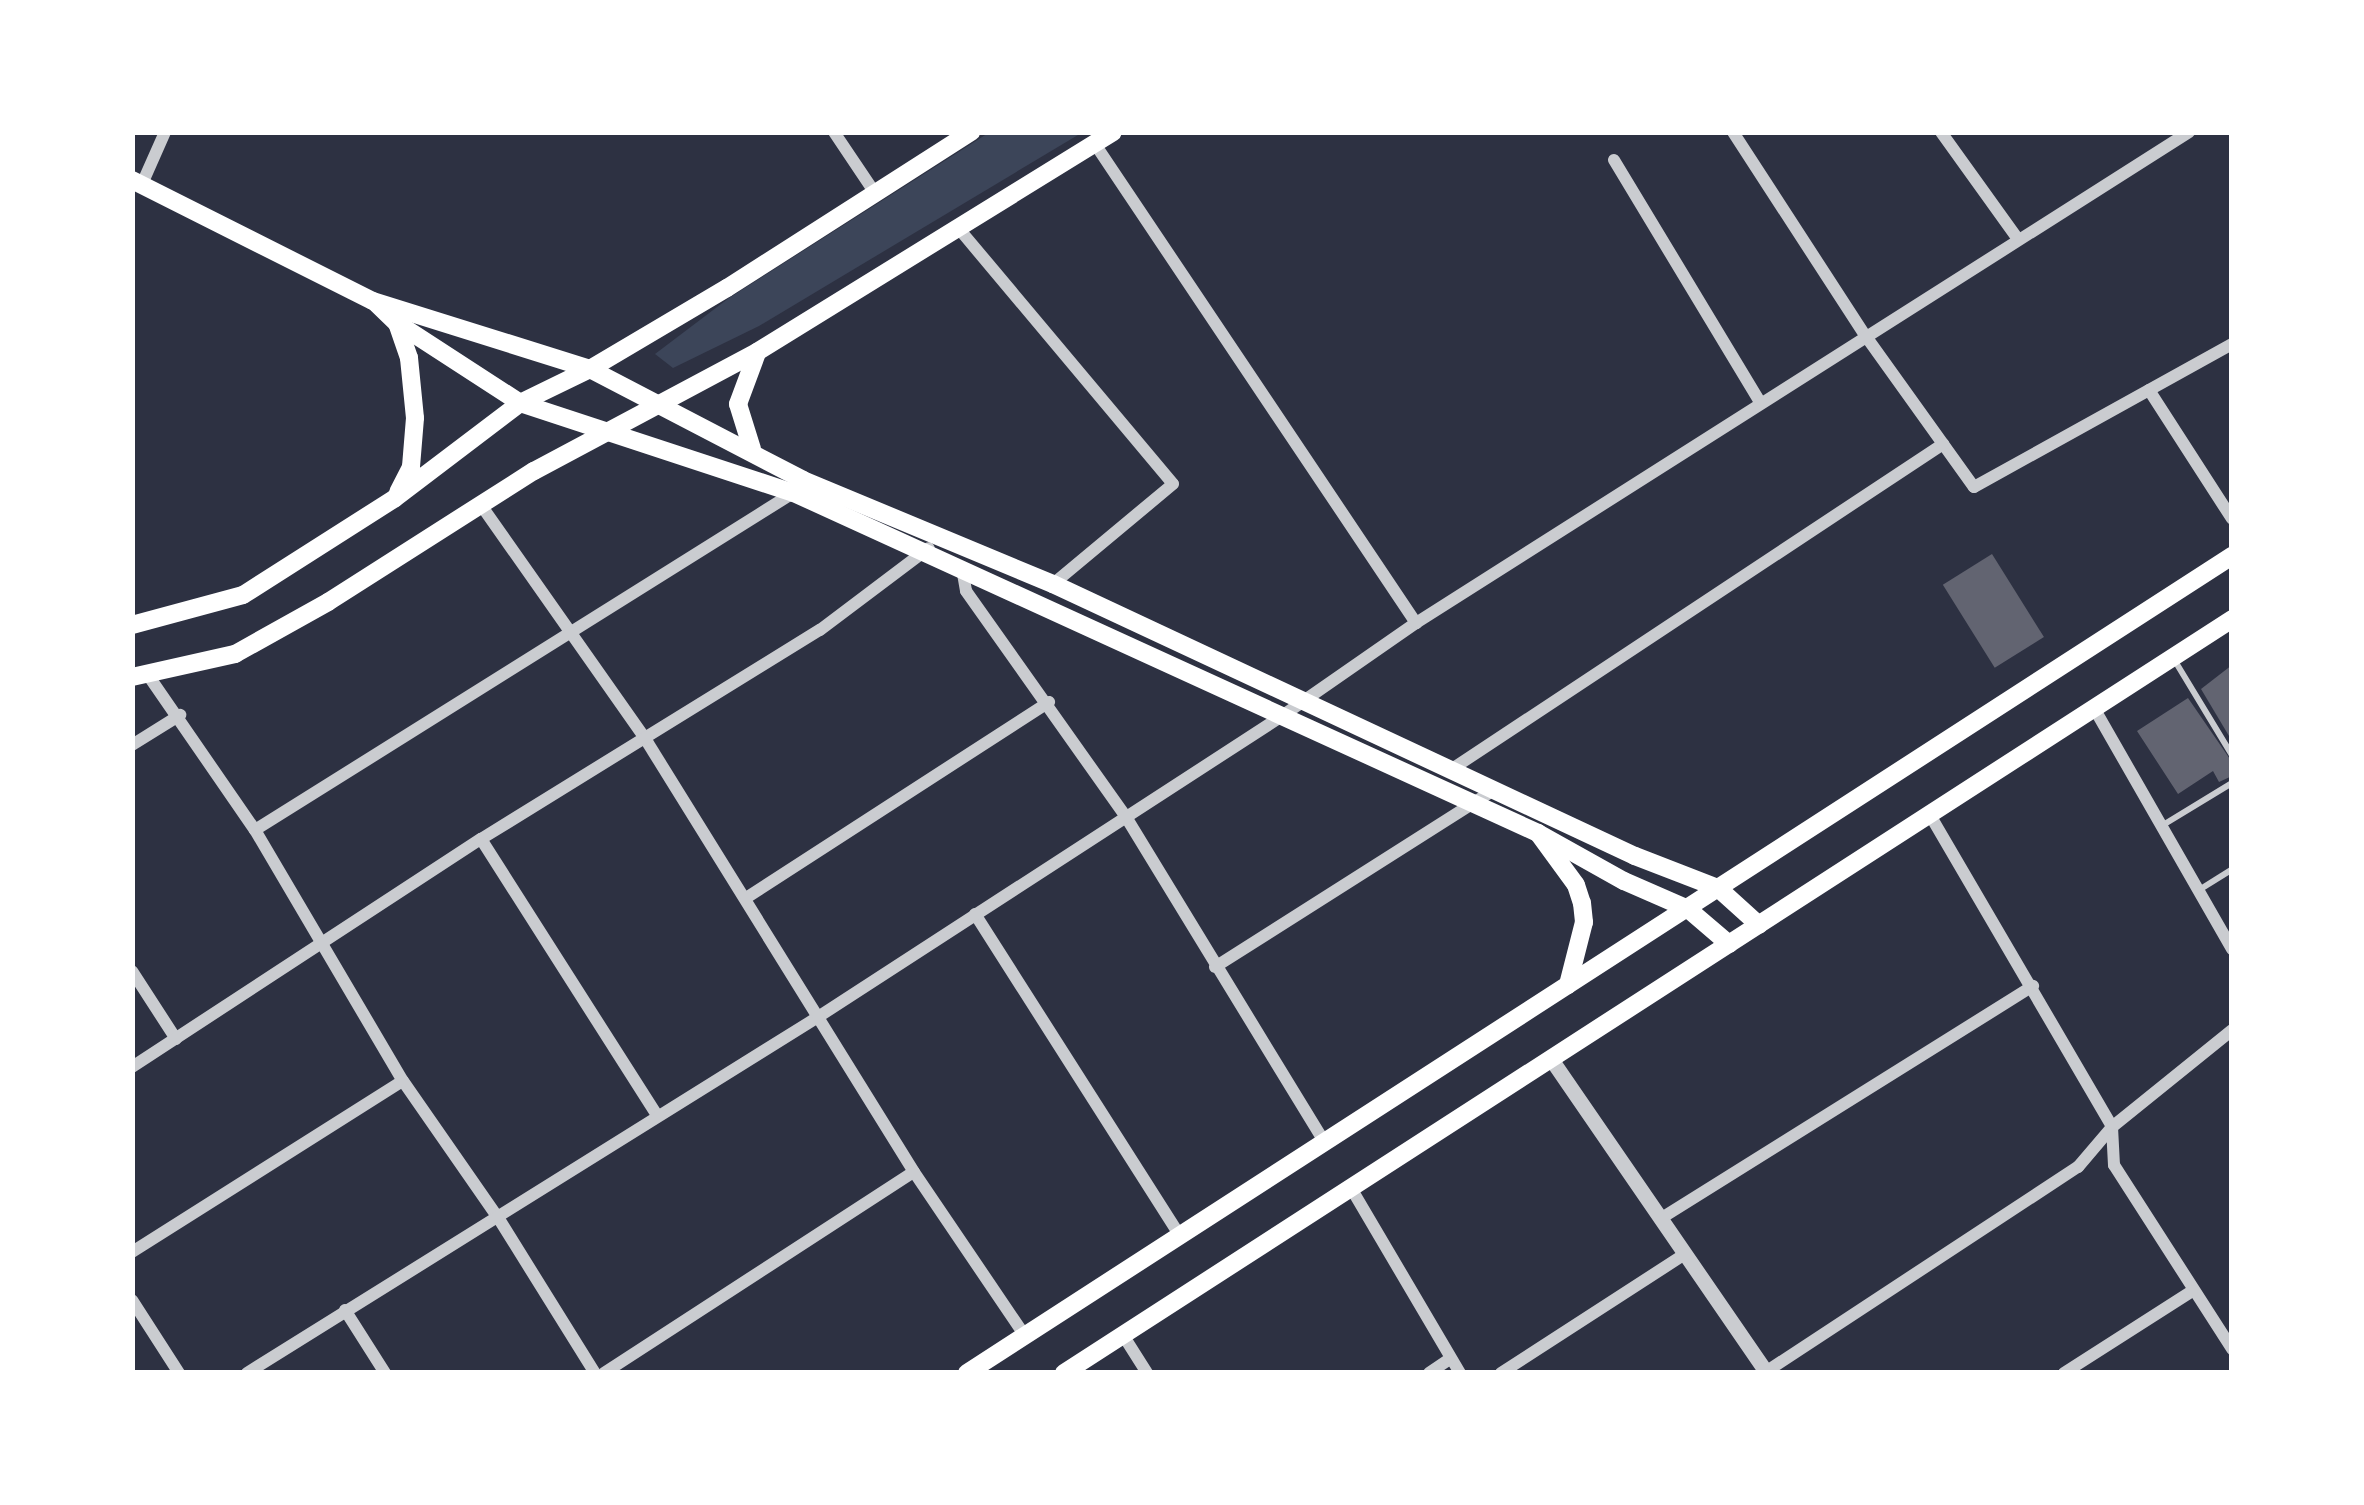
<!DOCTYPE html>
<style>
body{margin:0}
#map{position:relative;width:2364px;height:1505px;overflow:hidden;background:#2d3142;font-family:Poppins,sans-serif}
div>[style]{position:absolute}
.green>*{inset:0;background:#3c4559}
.building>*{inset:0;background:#626471;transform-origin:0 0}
.service>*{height:6px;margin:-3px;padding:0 3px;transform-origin:3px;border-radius:3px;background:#caccd0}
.minor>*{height:12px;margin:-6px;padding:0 6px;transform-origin:6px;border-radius:6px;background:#caccd0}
.tertiary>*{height:15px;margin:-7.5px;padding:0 7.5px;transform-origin:7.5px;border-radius:7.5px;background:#caccd0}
.secondary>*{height:18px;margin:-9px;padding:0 9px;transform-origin:9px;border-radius:9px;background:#fff}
.primary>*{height:18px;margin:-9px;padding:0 9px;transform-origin:9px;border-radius:9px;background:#fff}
span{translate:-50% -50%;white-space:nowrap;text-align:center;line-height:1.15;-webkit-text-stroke:12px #fff;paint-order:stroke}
.frame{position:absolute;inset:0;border:135px solid #fff;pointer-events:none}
</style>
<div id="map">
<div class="green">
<i style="clip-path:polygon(990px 132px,1083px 132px,759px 326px,673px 368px,655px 354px,729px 298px)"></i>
</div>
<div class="building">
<i style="left:1992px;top:554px;width:98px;height:58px;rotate:58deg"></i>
<i style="clip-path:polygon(2232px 665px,2232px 741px,2201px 689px)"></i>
<i style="clip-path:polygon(2188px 698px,2232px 762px,2232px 776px,2219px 782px,2213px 771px,2178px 794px,2137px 731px)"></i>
</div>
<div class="service">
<i style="left:2175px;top:661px;width:110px;rotate:58.8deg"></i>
<i style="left:2163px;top:825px;width:81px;rotate:-31.3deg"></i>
<i style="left:2199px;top:890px;width:39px;rotate:-32deg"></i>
</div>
<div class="minor">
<i style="left:834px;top:132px;width:73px;rotate:56.1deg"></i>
<i style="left:1733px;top:132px;width:242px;rotate:57deg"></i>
<i style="left:1865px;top:335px;width:187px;rotate:54.4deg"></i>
<i style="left:1974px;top:487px;width:295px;rotate:-29deg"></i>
<i style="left:1941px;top:132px;width:132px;rotate:54.3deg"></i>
<i style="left:1095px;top:144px;width:577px;rotate:56.17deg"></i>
<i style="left:1614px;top:160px;width:283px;rotate:58.9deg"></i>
<i style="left:142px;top:184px;width:57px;rotate:-66.1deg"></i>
<i style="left:960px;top:230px;width:331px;rotate:50deg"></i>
<i style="left:1173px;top:484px;width:156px;rotate:140.2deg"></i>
<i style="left:2149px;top:390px;width:153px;rotate:57.2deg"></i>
<i style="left:481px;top:505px;width:287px;rotate:54.9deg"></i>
<i style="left:646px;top:740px;width:508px;rotate:58.19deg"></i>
<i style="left:914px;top:1172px;width:198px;rotate:55.9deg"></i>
<i style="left:962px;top:568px;width:23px;rotate:80deg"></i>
<i style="left:966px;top:591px;width:277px;rotate:54.7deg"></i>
<i style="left:1126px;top:817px;width:381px;rotate:58.6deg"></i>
<i style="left:148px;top:675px;width:188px;rotate:55.4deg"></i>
<i style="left:255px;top:830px;width:291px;rotate:59.5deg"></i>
<i style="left:403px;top:1081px;width:168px;rotate:55.2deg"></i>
<i style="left:499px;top:1219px;width:181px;rotate:58.1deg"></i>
<i style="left:2094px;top:708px;width:278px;rotate:60.2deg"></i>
<i style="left:132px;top:745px;width:57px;rotate:-32deg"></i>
<i style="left:1452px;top:769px;width:589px;rotate:-33.5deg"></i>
<i style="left:1930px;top:815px;width:361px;rotate:59.7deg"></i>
<i style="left:2112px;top:1127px;width:38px;rotate:87deg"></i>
<i style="left:2114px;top:1165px;width:219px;rotate:57.3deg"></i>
<i style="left:255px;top:830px;width:635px;rotate:-32.06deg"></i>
<i style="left:481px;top:839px;width:327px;rotate:57.5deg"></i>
<i style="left:746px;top:898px;width:361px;rotate:-32.9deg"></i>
<i style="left:975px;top:914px;width:382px;rotate:57.5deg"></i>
<i style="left:1215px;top:967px;width:330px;rotate:-32.4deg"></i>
<i style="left:132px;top:971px;width:81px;rotate:57.1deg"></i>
<i style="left:132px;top:1067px;width:417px;rotate:-33.2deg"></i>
<i style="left:481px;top:839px;width:398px;rotate:-31.7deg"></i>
<i style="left:820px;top:630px;width:136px;rotate:-37deg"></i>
<i style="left:1351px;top:1188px;width:215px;rotate:59.5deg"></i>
<i style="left:1660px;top:1219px;width:440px;rotate:-32deg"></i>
<i style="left:132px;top:1252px;width:320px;rotate:-32.3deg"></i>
<i style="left:132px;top:1300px;width:87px;rotate:57.2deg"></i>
<i style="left:345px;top:1310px;width:75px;rotate:57.6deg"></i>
<i style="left:1123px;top:1335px;width:45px;rotate:57.7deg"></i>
<i style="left:247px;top:1373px;width:673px;rotate:-31.94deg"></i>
<i style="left:818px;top:1017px;width:553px;rotate:-32.97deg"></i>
<i style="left:1282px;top:716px;width:163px;rotate:-34.8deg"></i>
<i style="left:1416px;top:623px;width:916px;rotate:-32.42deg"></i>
<i style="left:604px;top:1373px;width:369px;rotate:-33deg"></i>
<i style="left:1429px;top:1373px;width:25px;rotate:-34deg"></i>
<i style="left:1501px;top:1373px;width:219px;rotate:-32.9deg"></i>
<i style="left:1764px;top:1373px;width:376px;rotate:-33.3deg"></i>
<i style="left:2078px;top:1167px;width:52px;rotate:-49.6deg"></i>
<i style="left:2112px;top:1127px;width:154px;rotate:-38.9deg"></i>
<i style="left:2064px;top:1373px;width:152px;rotate:-32.6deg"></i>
</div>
<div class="tertiary">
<i style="left:1551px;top:1059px;width:381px;rotate:55.5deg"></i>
</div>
<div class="secondary">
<i style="left:132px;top:180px;width:270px;rotate:26.7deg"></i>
<i style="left:373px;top:301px;width:227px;rotate:17.4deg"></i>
<i style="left:590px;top:369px;width:240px;rotate:27.5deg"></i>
<i style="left:803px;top:480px;width:271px;rotate:22.6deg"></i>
<i style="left:1053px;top:584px;width:642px;rotate:25.05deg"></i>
<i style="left:1635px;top:856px;width:89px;rotate:21.1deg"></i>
<i style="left:1718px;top:888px;width:55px;rotate:42.1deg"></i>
<i style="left:377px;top:304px;width:28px;rotate:44deg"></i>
<i style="left:397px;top:323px;width:147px;rotate:33deg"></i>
<i style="left:520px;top:403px;width:288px;rotate:18.2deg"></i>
<i style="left:794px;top:493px;width:818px;rotate:24.56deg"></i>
<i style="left:1538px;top:833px;width:98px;rotate:29.2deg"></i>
<i style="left:1624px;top:881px;width:70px;rotate:23.6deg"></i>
<i style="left:1688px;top:909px;width:54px;rotate:40.5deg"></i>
<i style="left:397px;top:323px;width:37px;rotate:71deg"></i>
<i style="left:409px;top:358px;width:60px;rotate:84.3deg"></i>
<i style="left:415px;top:418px;width:49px;rotate:94.7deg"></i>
<i style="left:411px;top:467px;width:28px;rotate:117deg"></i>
<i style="left:752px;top:449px;width:47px;rotate:-107.3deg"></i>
<i style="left:738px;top:404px;width:54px;rotate:-69.6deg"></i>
<i style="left:132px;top:625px;width:115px;rotate:-15.1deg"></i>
<i style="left:243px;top:595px;width:180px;rotate:-32.5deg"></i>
<i style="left:395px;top:498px;width:157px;rotate:-37.2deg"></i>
<i style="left:520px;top:403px;width:78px;rotate:-25.9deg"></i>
<i style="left:590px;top:369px;width:159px;rotate:-30.6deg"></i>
<i style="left:727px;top:288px;width:290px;rotate:-32.6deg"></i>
<i style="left:132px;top:677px;width:106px;rotate:-12.6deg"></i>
<i style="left:235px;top:654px;width:107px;rotate:-29.2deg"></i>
<i style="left:328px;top:602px;width:244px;rotate:-32.5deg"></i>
<i style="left:534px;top:471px;width:253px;rotate:-28.1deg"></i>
<i style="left:757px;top:352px;width:418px;rotate:-31.7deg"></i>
</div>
<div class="primary">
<i style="left:1538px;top:833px;width:64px;rotate:53.8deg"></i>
<i style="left:1576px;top:885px;width:19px;rotate:72deg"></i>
<i style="left:1582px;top:903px;width:19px;rotate:84deg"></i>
<i style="left:1584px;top:922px;width:65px;rotate:104.3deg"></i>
<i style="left:967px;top:1373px;width:1506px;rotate:-32.86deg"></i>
<i style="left:1064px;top:1373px;width:1390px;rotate:-32.84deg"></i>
</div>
<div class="frame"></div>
</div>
